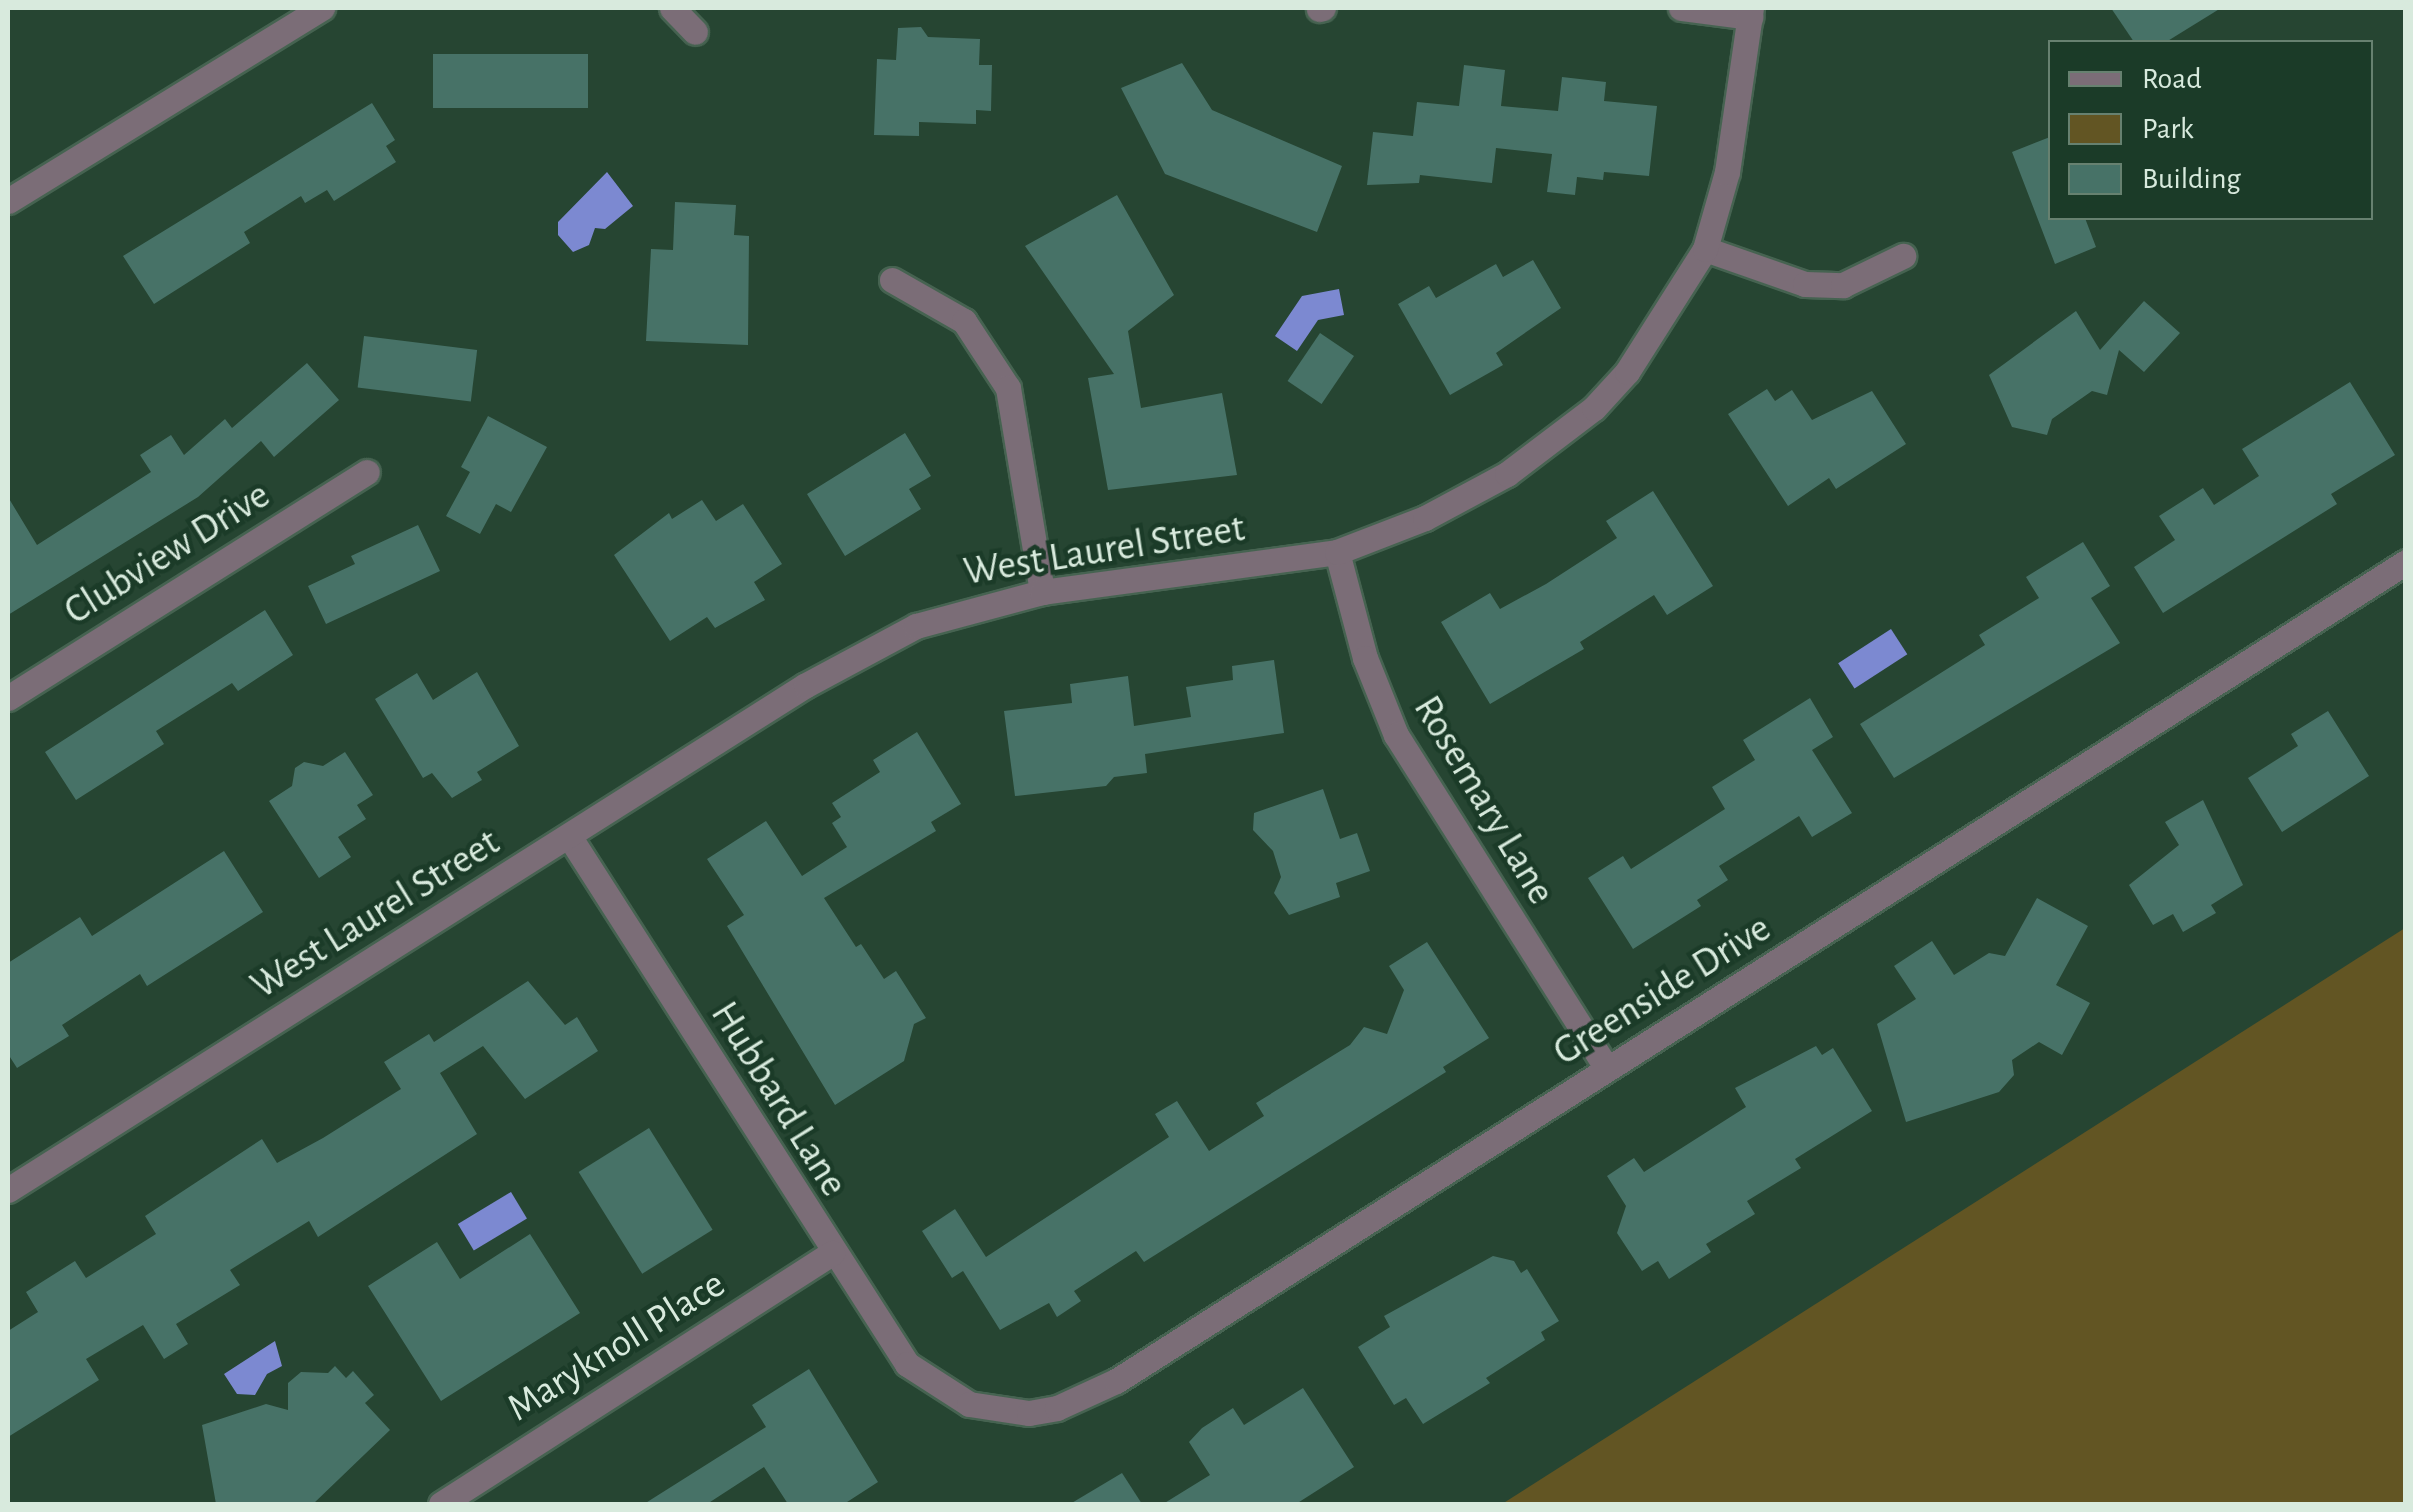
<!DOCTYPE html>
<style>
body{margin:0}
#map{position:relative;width:2413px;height:1512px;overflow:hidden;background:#264532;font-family:"Alegreya Sans",sans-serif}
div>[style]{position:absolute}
.green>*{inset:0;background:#625523}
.water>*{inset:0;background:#7c89d1;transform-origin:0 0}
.building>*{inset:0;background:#477267;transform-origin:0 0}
.roads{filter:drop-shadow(2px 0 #466351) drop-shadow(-2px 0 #466351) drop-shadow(0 2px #466351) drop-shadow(0 -2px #466351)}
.minor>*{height:25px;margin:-12.5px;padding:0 12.5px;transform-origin:12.5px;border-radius:12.5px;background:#7b6d77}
span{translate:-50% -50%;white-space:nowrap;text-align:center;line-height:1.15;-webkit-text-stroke:9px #1b3b28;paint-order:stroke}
.street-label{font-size:40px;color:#d8eadd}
.frame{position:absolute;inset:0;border:10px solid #d8eadd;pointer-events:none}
.legend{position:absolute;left:2048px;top:40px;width:325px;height:180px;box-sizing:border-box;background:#1b3b28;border:2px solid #678170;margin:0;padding:12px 18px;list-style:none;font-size:30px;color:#d8eadd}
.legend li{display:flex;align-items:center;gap:20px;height:50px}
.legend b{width:50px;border:2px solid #678170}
</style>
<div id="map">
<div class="green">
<i style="clip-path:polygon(2405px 928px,2405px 1504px,1502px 1504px)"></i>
</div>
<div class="water">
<i style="clip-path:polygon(607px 172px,633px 206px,605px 229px,595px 228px,589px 245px,573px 252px,558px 235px,558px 222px)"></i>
<i style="clip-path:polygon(1339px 289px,1344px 315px,1318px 320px,1297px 351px,1275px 336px,1302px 296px)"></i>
<i style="left:1891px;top:629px;width:30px;height:63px;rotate:57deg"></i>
<i style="left:511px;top:1192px;width:31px;height:62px;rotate:59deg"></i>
<i style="clip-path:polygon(275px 1341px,282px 1366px,267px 1374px,255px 1395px,237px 1394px,224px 1374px)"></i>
</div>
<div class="building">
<i style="clip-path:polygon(2111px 8px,2221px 8px,2166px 42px,2134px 42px)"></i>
<i style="clip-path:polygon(921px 27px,928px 37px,980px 39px,979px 65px,992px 65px,991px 111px,976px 110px,976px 124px,919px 122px,919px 136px,874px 135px,877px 59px,896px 60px,898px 28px)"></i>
<i style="left:433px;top:54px;width:155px;height:54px"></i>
<i style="clip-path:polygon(1182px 63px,1212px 110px,1342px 166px,1317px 232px,1165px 174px,1121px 88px)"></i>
<i style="clip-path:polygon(1464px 65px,1505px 70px,1501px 106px,1558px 111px,1562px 77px,1606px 82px,1604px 101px,1657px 106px,1649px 176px,1604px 172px,1603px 180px,1577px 177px,1575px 195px,1547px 192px,1552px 154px,1496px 148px,1492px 183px,1420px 175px,1419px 183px,1367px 185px,1373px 132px,1413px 136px,1417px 102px,1459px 106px)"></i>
<i style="clip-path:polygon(372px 103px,395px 140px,386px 146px,396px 162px,334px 201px,327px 190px,305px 203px,301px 196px,244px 232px,250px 243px,154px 304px,123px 256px)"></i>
<i style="clip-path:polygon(2050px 137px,2050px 218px,2085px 218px,2096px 247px,2055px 264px,2012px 152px)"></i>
<i style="clip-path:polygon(1117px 195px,1174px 295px,1128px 331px,1141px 408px,1222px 393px,1237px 475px,1108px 490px,1088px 378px,1114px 374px,1025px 246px)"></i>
<i style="clip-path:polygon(675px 202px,736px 205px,734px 235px,749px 236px,748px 345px,646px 341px,651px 249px,673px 250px)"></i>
<i style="clip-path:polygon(1533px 260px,1561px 308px,1496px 353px,1503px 365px,1450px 395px,1398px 304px,1429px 286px,1436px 298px,1496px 264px,1503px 277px)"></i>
<i style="clip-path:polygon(2144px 301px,2180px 333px,2144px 372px,2119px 350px,2107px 395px,2092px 391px,2052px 419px,2047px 435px,2012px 427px,1989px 375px,2076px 311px,2100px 350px)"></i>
<i style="left:1320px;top:333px;width:41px;height:58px;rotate:34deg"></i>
<i style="left:364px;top:336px;width:114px;height:52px;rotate:7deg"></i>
<i style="clip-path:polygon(307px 363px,339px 400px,274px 457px,261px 441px,198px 497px,8px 615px,8px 497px,37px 545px,151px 472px,140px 455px,171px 435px,184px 455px,225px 419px,232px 428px)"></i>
<i style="clip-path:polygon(2350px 382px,2395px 455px,2331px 494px,2337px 504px,2163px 613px,2134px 567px,2175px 540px,2159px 516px,2203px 488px,2214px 505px,2259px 476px,2242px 449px)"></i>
<i style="clip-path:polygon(1767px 389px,1775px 401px,1792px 390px,1812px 420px,1872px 391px,1906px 444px,1836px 489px,1829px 478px,1788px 506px,1728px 414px)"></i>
<i style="clip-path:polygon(488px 416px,547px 447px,511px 512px,496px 504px,480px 534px,446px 516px,470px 472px,461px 467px)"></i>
<i style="clip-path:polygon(905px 433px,931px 476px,909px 489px,921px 509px,845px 556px,807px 494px)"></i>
<i style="clip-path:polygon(1653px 491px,1713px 586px,1667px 615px,1654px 595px,1580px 642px,1584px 649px,1490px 704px,1441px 622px,1490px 593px,1500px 609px,1546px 584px,1617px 538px,1606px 521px)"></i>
<i style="clip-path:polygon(702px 500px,716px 521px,743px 504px,782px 564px,754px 582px,765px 600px,715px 628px,707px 617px,670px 641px,614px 555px,669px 513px,672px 519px)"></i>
<i style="clip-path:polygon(418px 525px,440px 571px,326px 624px,308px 586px,355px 564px,351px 556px)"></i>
<i style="clip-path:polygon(2083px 542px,2110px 586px,2091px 598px,2120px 643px,1894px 778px,1860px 724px,1985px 645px,1979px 635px,2039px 598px,2026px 577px)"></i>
<i style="clip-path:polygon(265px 610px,293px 655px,238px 691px,232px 683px,156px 731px,164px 744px,76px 800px,45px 752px)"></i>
<i style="clip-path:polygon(1274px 660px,1284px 733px,1145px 754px,1147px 773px,1114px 777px,1106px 786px,1015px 796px,1004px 711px,1072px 703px,1070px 684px,1128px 676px,1134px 726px,1191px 717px,1186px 687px,1233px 680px,1232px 666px)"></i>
<i style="clip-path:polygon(477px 672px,519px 746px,477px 772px,482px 780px,452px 798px,432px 773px,423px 778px,375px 699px,417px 673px,433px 700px)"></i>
<i style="clip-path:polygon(1810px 698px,1833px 737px,1812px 750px,1852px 813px,1812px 837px,1799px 816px,1719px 866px,1728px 880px,1697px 900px,1701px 906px,1633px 949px,1588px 878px,1623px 856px,1631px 869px,1725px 809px,1712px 787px,1755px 760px,1743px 740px)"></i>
<i style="clip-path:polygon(2328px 711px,2369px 776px,2282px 832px,2248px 778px,2298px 746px,2291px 734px)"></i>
<i style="clip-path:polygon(917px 732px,961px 804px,931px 822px,936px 831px,824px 898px,856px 947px,861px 944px,884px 979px,896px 971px,926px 1018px,914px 1024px,904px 1061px,835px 1105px,727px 926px,744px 915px,707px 859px,766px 821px,802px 876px,847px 847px,832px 823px,841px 817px,832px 803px,880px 772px,873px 760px)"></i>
<i style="clip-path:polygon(345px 752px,373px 795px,357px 805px,366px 819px,338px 837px,351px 857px,319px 878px,269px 801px,292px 786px,295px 768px,304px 762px,323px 766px)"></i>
<i style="clip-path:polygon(1323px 789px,1340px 839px,1357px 833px,1370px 871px,1336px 883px,1340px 897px,1289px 915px,1274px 893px,1281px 877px,1273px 851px,1253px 830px,1254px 813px)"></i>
<i style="clip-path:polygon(2203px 800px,2243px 885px,2211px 905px,2216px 913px,2183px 932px,2173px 914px,2153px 925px,2129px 885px,2179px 845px,2165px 822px)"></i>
<i style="clip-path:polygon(224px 851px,263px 912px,147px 986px,140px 974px,62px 1025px,69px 1036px,17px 1068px,8px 1054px,8px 963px,80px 917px,92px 936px)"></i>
<i style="clip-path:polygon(2037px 898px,2088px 926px,2056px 985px,2090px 1003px,2062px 1055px,2039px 1042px,2012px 1060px,2014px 1075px,1999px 1092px,1906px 1122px,1877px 1024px,1916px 999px,1894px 966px,1932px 941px,1954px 975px,1989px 953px,2005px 956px)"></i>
<i style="clip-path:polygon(1427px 942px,1489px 1038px,1443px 1067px,1446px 1072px,1144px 1262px,1136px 1251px,1074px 1291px,1081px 1301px,1057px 1317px,1049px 1303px,1000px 1330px,963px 1271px,952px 1278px,922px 1231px,955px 1209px,986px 1257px,1169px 1137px,1155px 1114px,1177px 1101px,1209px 1151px,1264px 1116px,1256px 1103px,1350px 1045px,1364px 1027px,1387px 1034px,1404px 990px,1389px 966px)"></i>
<i style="clip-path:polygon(528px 981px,565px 1025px,577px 1017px,598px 1051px,525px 1099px,483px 1046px,440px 1073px,477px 1134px,318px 1237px,309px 1221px,230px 1270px,240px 1285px,176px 1324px,188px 1344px,164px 1359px,143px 1325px,86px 1359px,99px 1380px,8px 1437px,8px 1331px,38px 1312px,26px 1292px,75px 1261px,86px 1278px,156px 1234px,145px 1216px,262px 1139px,277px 1163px,323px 1138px,401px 1089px,384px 1062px,429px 1034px,434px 1042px)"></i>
<i style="clip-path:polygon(1816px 1046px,1822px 1055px,1833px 1048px,1872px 1111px,1795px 1159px,1801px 1168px,1747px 1201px,1755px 1214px,1706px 1244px,1711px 1252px,1669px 1279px,1658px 1261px,1642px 1271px,1617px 1233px,1626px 1206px,1607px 1176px,1634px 1158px,1644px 1172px,1746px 1107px,1735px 1088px)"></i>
<i style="left:649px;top:1128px;width:120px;height:83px;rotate:58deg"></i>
<i style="clip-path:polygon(530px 1234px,580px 1313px,441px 1401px,368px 1286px,437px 1242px,460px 1279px)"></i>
<i style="clip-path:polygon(1493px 1256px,1514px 1261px,1521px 1273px,1527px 1269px,1559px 1321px,1541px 1332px,1545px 1340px,1486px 1378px,1490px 1383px,1423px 1424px,1406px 1398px,1394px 1405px,1358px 1347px,1390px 1327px,1384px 1316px)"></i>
<i style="clip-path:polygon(335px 1366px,346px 1378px,353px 1371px,374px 1395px,365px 1403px,390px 1430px,313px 1504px,216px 1504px,202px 1425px,266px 1404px,288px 1410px,288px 1383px,301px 1372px,328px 1373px)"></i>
<i style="clip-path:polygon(809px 1369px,878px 1482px,844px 1504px,788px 1504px,764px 1467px,707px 1504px,644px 1504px,766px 1427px,752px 1405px)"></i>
<i style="clip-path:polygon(1303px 1388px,1354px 1467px,1296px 1504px,1163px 1504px,1210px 1475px,1189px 1442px,1202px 1428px,1233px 1408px,1244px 1425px)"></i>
<i style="clip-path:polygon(1122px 1473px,1142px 1504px,1070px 1504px)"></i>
</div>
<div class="roads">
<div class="minor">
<i style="left:672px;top:8px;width:33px;rotate:46deg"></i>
<i style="left:1681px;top:8px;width:70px;rotate:7.4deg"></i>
<i style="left:1319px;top:9px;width:4px;rotate:-14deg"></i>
<i style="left:8px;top:201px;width:369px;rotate:-31.6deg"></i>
<i style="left:1705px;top:249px;width:106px;rotate:19.3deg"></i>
<i style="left:1805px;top:284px;width:38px;rotate:2deg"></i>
<i style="left:1843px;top:285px;width:67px;rotate:-25.8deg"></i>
<i style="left:892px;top:280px;width:83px;rotate:29.7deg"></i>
<i style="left:964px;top:321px;width:80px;rotate:56.7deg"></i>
<i style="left:1008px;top:388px;width:207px;rotate:80.5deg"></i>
<i style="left:1337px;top:552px;width:110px;rotate:75.2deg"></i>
<i style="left:1365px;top:658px;width:83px;rotate:68.1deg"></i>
<i style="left:1396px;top:735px;width:395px;rotate:57.7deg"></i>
<i style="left:8px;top:698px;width:424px;rotate:-32.2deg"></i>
<i style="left:569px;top:836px;width:627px;rotate:57.37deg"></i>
<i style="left:907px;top:1364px;width:74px;rotate:32.8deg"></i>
<i style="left:969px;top:1404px;width:61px;rotate:8.5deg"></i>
<i style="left:1029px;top:1413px;width:28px;rotate:-10deg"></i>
<i style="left:1057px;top:1408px;width:65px;rotate:-24.6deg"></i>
<i style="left:1116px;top:1381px;width:1528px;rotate:-32.41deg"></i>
<i style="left:8px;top:1190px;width:944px;rotate:-32.33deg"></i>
<i style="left:806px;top:685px;width:125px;rotate:-28.2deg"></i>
<i style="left:916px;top:626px;width:131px;rotate:-15.1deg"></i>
<i style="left:1042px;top:592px;width:298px;rotate:-7.7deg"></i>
<i style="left:1337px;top:552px;width:94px;rotate:-21.1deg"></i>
<i style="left:1425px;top:518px;width:93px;rotate:-28.2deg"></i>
<i style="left:1507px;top:474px;width:109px;rotate:-37.2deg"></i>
<i style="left:1594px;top:408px;width:49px;rotate:-47.5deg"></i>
<i style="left:1627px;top:372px;width:146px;rotate:-57.6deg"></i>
<i style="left:1705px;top:249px;width:80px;rotate:-74.1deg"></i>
<i style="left:1727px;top:172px;width:166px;rotate:-81.7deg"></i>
<i style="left:441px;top:1504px;width:465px;rotate:-32.7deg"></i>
</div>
</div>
<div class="street-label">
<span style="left:1104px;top:550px;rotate:-9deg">West Laurel Street</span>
<span style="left:167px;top:553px;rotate:-32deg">Clubview Drive</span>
<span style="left:1484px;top:800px;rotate:59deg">Rosemary Lane</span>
<span style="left:375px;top:914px;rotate:-32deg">West Laurel Street</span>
<span style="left:1662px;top:990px;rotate:-32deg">Greenside Drive</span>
<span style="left:779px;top:1099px;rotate:58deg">Hubbard Lane</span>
<span style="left:616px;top:1346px;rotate:-32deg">Maryknoll Place</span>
</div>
<div class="frame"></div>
<ul class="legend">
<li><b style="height:12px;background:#7b6d77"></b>Road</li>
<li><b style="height:28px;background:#625523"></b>Park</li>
<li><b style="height:28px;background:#477267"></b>Building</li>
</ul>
</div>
